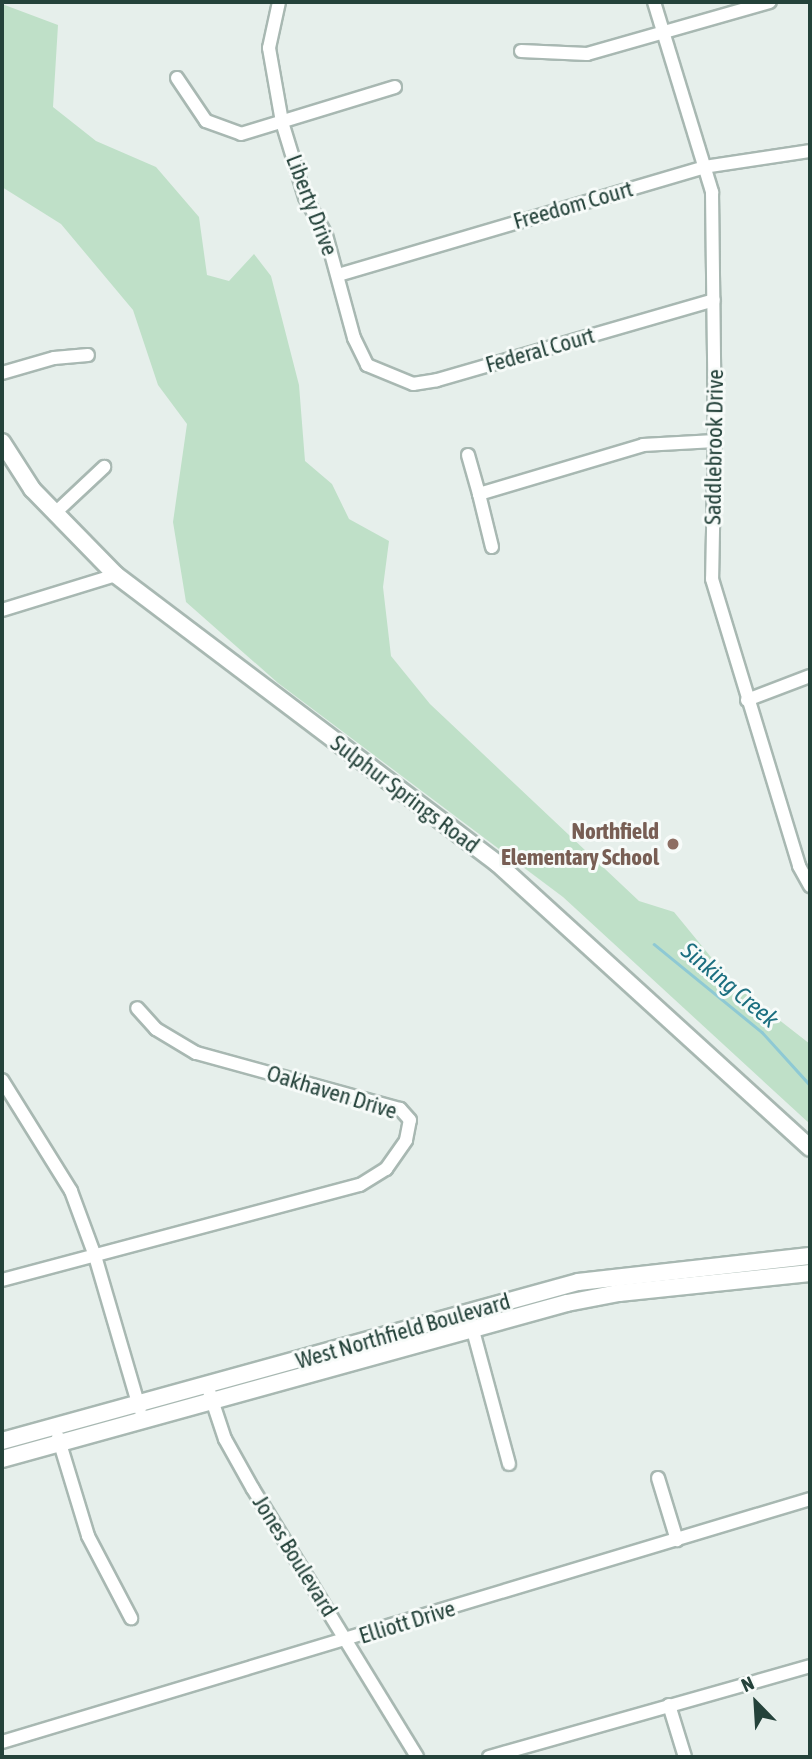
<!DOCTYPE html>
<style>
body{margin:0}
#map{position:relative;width:812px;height:1759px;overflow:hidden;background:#e6efeb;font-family:"Asap Condensed",sans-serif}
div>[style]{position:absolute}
.green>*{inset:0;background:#bfe0c8}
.stream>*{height:2.5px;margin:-1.25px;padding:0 1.25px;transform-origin:1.25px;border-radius:1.25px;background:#8ec9d4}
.roads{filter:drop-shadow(2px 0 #a8b8b2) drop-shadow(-2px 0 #a8b8b2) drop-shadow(0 2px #a8b8b2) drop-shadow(0 -2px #a8b8b2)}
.street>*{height:12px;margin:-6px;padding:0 6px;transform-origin:6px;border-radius:6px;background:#fff}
.secondary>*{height:16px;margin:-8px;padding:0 8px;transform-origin:8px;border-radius:8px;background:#fff}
.dots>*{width:19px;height:19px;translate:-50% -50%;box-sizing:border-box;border:4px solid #f7fbf9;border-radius:50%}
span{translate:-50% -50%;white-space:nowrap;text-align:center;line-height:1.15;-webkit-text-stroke:6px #f7fbf9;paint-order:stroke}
.street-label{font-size:23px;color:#24423a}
.education-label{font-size:23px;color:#785e54;font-weight:700}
.right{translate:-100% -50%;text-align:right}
.water-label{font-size:24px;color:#1c6f80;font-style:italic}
.frame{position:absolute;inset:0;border:4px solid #24423a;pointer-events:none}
.north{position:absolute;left:721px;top:1668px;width:70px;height:70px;-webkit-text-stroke:5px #f7fbf9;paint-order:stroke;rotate:336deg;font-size:19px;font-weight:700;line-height:28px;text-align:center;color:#24423a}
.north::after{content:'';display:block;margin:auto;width:24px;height:32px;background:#24423a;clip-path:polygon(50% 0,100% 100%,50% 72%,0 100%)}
</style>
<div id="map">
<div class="green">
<i style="clip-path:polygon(2px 4px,58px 25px,53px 107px,96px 141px,156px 167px,199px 217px,207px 275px,229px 281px,254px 254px,271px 276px,299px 385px,305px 461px,332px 484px,349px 519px,389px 541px,383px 587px,391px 656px,430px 704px,639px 901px,674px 912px,733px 984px,810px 1044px,810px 1124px,563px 897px,278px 683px,186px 602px,173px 522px,187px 424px,158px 385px,133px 310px,61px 224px,2px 187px)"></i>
</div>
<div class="stream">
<i style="left:654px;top:944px;width:139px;rotate:39.2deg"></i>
<i style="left:762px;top:1032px;width:72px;rotate:47.8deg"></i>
</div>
<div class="roads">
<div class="street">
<i style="left:279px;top:2px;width:47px;rotate:102.3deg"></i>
<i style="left:269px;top:48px;width:75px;rotate:80deg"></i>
<i style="left:282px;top:122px;width:78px;rotate:73deg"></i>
<i style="left:305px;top:197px;width:43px;rotate:61.1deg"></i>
<i style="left:326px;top:235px;width:107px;rotate:74.8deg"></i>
<i style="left:354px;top:338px;width:30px;rotate:64deg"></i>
<i style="left:367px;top:365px;width:50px;rotate:22.4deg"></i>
<i style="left:413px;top:384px;width:24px;rotate:-9deg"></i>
<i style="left:437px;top:380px;width:288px;rotate:-16.1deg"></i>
<i style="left:654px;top:2px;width:199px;rotate:73deg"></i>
<i style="left:712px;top:192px;width:235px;rotate:89.3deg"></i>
<i style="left:715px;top:427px;width:152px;rotate:91.1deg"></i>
<i style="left:712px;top:579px;width:300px;rotate:73.1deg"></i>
<i style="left:799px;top:866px;width:23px;rotate:61deg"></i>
<i style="left:521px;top:51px;width:66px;rotate:2.6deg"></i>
<i style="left:587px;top:54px;width:190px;rotate:-15.9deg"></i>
<i style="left:177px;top:78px;width:52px;rotate:56deg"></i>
<i style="left:206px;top:121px;width:37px;rotate:20deg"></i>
<i style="left:241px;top:134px;width:161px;rotate:-17deg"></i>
<i style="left:338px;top:275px;width:382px;rotate:-16.4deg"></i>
<i style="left:704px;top:167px;width:107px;rotate:-8.6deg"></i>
<i style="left:2px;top:373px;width:54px;rotate:-16.1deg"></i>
<i style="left:54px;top:358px;width:34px;rotate:-5deg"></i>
<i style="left:468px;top:455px;width:41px;rotate:74.2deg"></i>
<i style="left:54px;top:514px;width:69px;rotate:-43.2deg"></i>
<i style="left:492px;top:547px;width:55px;rotate:-103.8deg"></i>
<i style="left:479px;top:494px;width:171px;rotate:-16.6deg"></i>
<i style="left:643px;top:445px;width:72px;rotate:-3.2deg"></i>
<i style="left:2px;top:610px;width:119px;rotate:-17.1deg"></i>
<i style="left:747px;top:700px;width:67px;rotate:-20.9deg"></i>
<i style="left:2px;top:1080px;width:131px;rotate:58.1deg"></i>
<i style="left:71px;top:1191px;width:69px;rotate:69.7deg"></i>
<i style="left:95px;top:1256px;width:160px;rotate:73.7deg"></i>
<i style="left:2px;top:1280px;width:370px;rotate:-14.9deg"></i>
<i style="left:360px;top:1185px;width:31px;rotate:-32deg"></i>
<i style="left:386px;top:1169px;width:35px;rotate:-55deg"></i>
<i style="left:406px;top:1140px;width:20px;rotate:-79deg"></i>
<i style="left:410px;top:1120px;width:15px;rotate:-132deg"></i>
<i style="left:400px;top:1109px;width:212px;rotate:-164.6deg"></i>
<i style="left:196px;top:1053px;width:47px;rotate:-149deg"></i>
<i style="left:156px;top:1029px;width:28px;rotate:-132deg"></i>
<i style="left:471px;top:1323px;width:146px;rotate:74.9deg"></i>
<i style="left:207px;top:1385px;width:57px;rotate:71.6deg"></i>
<i style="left:225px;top:1439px;width:57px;rotate:60.8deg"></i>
<i style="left:253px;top:1489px;width:314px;rotate:58.5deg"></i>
<i style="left:58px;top:1437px;width:103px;rotate:73.1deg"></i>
<i style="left:88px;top:1536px;width:93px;rotate:62.3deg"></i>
<i style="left:658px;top:1478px;width:65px;rotate:73deg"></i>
<i style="left:669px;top:1705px;width:54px;rotate:72.9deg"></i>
<i style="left:2px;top:1742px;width:844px;rotate:-16.74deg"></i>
<i style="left:489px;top:1757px;width:334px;rotate:-15.8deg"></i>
</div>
<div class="secondary">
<i style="left:2px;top:442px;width:56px;rotate:57.4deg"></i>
<i style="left:32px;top:489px;width:120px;rotate:45.7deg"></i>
<i style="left:116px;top:575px;width:478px;rotate:37.1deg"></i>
<i style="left:497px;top:863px;width:423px;rotate:42.3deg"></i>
<i style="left:2px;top:1441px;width:598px;rotate:-15.43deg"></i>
<i style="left:578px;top:1282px;width:233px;rotate:-6.4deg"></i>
<i style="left:2px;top:1459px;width:586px;rotate:-15.44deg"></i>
<i style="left:567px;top:1303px;width:53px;rotate:-10.9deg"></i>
<i style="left:619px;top:1293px;width:192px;rotate:-6deg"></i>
</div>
</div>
<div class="dots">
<i style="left:673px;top:844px;background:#8d6e63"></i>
</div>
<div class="street-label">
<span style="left:312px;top:205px;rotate:69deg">Liberty Drive</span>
<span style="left:573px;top:205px;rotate:-16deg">Freedom Court</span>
<span style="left:540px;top:350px;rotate:-16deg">Federal Court</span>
<span style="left:714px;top:447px;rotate:-89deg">Saddlebrook Drive</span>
<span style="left:405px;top:794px;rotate:37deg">Sulphur Springs Road</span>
<span style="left:332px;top:1092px;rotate:17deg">Oakhaven Drive</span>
<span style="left:403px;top:1331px;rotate:-16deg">West Northfield Boulevard</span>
<span style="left:295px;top:1556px;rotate:58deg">Jones Boulevard</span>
<span style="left:407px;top:1622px;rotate:-17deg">Elliott Drive</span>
</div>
<div class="education-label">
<span class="right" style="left:659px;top:844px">Northfield<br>Elementary School</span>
</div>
<div class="water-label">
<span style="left:730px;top:985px;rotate:40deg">Sinking Creek</span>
</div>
<div class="frame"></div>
<div class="north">N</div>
</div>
